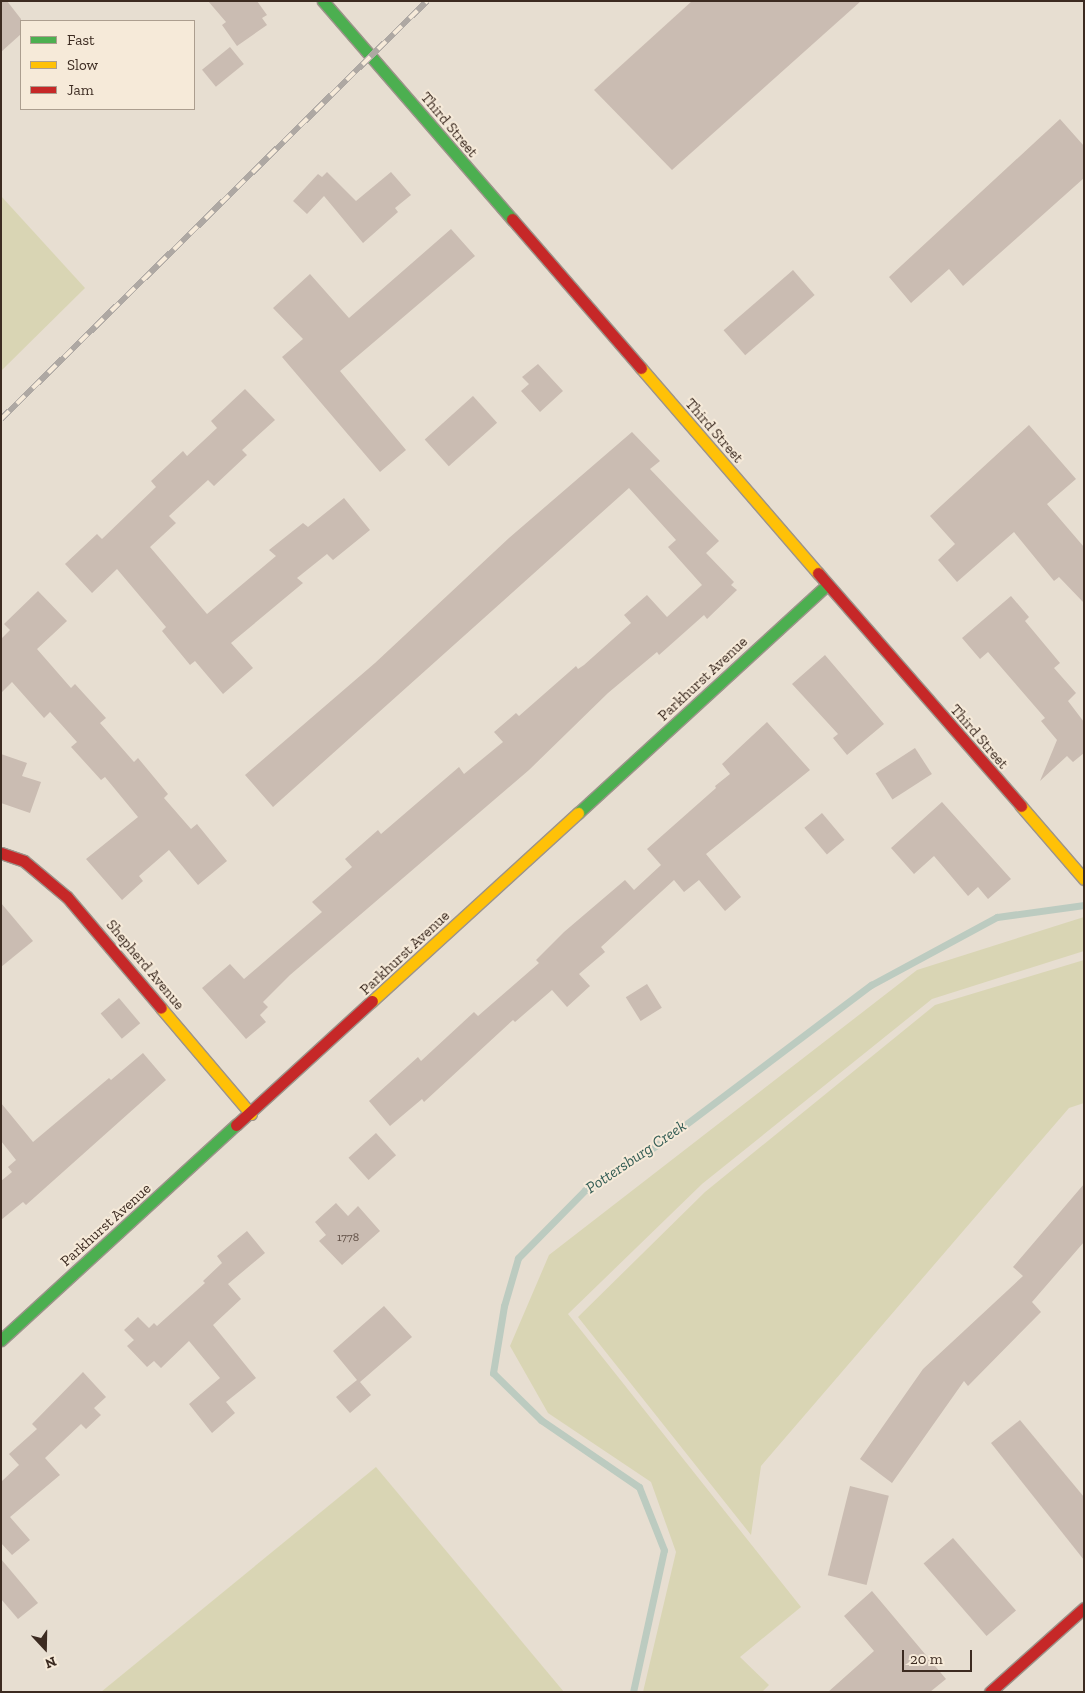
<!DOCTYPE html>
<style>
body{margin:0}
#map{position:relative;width:1085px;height:1693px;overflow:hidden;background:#e7ded1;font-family:"Zilla Slab",serif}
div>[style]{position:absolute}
.green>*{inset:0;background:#d9d5b4}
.stream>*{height:7px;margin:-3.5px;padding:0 3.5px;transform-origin:3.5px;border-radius:3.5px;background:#bccbc0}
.building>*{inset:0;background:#cabcb2;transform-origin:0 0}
.roads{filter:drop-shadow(1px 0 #9c938a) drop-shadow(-1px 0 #9c938a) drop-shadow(0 1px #9c938a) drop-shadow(0 -1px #9c938a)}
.fast>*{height:11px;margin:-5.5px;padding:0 5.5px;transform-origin:5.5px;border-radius:5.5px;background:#4caf50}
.slow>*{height:11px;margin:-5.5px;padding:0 5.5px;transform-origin:5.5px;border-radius:5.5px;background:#ffc107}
.jam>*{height:11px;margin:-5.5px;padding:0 5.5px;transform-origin:5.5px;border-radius:5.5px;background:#c62828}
.rail>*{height:5.5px;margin-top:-2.75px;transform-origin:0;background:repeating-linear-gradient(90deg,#f6ead9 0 11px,#aea8a3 0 22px);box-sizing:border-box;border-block:1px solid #aea8a3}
span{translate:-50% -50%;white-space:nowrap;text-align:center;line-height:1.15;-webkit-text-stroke:4px #f6ead9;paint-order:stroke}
.number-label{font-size:12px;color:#604f45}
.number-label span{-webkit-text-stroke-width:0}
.street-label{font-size:15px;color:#3c2b21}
.water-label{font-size:16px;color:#315b53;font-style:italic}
.frame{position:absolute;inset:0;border:2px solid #3c2b21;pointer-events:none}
.legend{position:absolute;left:20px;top:20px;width:175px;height:90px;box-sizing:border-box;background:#f6ead9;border:1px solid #ac9e8f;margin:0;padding:6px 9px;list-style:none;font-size:15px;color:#3c2b21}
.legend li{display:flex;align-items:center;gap:10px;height:25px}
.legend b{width:25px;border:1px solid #ac9e8f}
.north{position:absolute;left:20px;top:1623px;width:50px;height:50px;-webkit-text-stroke:4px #f6ead9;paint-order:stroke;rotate:159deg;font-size:14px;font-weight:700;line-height:20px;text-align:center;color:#3c2b21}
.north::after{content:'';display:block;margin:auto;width:18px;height:22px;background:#3c2b21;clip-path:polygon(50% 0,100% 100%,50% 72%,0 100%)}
.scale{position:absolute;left:902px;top:1650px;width:70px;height:22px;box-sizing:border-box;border:2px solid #3c2b21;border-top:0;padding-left:6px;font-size:15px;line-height:18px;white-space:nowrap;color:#3c2b21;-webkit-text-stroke:4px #f6ead9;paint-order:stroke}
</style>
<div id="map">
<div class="green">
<i style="clip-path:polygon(1px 196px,85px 288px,1px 371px)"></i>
<i style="clip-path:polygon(1084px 917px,1084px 951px,932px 999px,702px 1184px,568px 1314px,801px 1607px,740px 1657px,769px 1685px,762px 1692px,643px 1692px,676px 1552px,651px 1482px,548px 1413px,510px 1346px,549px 1255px,917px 970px)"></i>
<i style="clip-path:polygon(1084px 960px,1084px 1103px,1069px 1108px,761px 1466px,751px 1535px,578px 1317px,705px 1192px,935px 1005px)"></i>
<i style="clip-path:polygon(376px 1467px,564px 1692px,101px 1692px)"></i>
</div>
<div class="stream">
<i style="left:633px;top:1692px;width:145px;rotate:-77.7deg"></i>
<i style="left:664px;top:1550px;width:68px;rotate:-111.6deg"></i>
<i style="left:639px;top:1487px;width:119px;rotate:-145.6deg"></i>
<i style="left:541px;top:1420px;width:67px;rotate:-135.6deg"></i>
<i style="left:493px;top:1373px;width:68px;rotate:-80.7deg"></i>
<i style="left:504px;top:1306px;width:50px;rotate:-73.7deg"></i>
<i style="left:518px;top:1258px;width:95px;rotate:-45.4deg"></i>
<i style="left:585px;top:1190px;width:94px;rotate:-32deg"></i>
<i style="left:665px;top:1140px;width:258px;rotate:-37deg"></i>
<i style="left:871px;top:985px;width:143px;rotate:-28.4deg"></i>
<i style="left:997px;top:917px;width:88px;rotate:-7.9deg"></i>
</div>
<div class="building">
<i style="clip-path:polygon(1px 1px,7px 1px,21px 19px,21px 34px,1px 52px)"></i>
<i style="clip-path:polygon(208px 1px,257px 1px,267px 15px,262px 18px,267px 25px,237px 46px,222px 25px,226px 22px)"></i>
<i style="clip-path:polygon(692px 1px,861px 1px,672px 170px,594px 90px)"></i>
<i style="left:230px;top:47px;width:22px;height:36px;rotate:51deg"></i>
<i style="clip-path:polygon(1060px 119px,1084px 146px,1084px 178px,963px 286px,949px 269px,911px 303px,889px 277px)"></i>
<i style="clip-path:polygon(327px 172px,356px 201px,391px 172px,411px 195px,395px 208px,398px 212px,363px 243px,324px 196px,307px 214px,293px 201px,318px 174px,322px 177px)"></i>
<i style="clip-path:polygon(451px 229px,475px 256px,340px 371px,406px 450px,380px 472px,282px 357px,303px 339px,273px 308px,310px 274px,349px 318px)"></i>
<i style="left:793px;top:270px;width:33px;height:92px;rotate:49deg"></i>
<i style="clip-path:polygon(538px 364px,563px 391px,540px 412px,521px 391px,529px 384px,522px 377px)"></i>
<i style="clip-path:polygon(245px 389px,275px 420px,242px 450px,247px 455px,214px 486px,208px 480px,169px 516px,176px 523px,150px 547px,207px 614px,276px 556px,269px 550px,303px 523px,308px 527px,344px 498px,370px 530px,333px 560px,327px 554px,297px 578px,303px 583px,231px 643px,253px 668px,223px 694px,195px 661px,190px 665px,162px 631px,166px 627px,117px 569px,92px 593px,65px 564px,97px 534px,102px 539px,156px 487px,151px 481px,183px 451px,187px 456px,217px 428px,211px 421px)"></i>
<i style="left:473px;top:396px;width:36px;height:65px;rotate:48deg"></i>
<i style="clip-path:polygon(1029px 425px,1076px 479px,1047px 504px,1084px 547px,1084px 603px,1059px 577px,1054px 581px,1014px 532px,957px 582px,938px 560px,955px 544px,930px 516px)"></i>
<i style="clip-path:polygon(632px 432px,660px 461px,650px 469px,719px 541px,706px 553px,734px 582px,731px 585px,737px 590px,707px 619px,704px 615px,659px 655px,657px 652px,608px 693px,529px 770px,290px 975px,263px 1002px,268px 1007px,260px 1015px,266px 1022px,246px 1039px,202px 988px,230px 964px,244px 979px,322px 912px,312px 902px,352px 867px,345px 859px,378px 830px,381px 834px,459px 767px,464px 774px,503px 742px,494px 732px,516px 713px,519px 716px,576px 666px,578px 669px,584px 665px,631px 623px,624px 615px,647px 595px,667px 617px,702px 585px,668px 547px,676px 540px,629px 488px,273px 807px,245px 775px,375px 663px,509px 538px)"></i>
<i style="clip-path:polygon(38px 591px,67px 621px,37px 649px,71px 688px,75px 684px,106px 718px,100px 723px,134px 762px,138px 758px,168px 794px,164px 798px,191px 829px,197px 824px,227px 861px,198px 885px,169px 850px,139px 876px,143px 881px,122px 900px,86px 859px,138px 817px,105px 777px,101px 780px,71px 747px,77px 742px,50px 712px,44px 718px,12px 682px,1px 693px,1px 639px,10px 630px,4px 624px)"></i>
<i style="clip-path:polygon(1011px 596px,1029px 617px,1025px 621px,1060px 663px,1054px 668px,1076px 693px,1068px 701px,1084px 722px,1084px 753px,1073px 762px,1067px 756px,1040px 781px,1057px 740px,1041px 721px,1045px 718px,988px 652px,980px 659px,962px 638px)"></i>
<i style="clip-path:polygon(825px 655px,884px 724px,847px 755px,833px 738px,838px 734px,792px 684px)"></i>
<i style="clip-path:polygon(767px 722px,810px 770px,706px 854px,741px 897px,725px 911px,699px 880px,684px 892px,674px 880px,601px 947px,605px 952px,579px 974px,590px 986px,567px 1007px,552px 990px,515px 1022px,513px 1020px,424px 1102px,422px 1099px,390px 1126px,369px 1101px,418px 1057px,421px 1061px,474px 1012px,478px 1016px,539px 963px,536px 960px,564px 932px,625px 880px,634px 890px,661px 865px,647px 849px,716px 788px,715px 786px,730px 774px,722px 764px)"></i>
<i style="left:915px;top:748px;width:31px;height:47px;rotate:57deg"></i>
<i style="clip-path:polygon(1px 754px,27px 763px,22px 776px,41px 782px,30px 813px,1px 803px)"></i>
<i style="clip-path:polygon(942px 802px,1011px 879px,988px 899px,978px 887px,968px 896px,934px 856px,914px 874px,891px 848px)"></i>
<i style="left:822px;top:813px;width:35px;height:23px;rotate:50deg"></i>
<i style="clip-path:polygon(1px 903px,33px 941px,1px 967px)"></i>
<i style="left:647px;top:984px;width:28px;height:25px;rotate:58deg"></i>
<i style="left:119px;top:998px;width:33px;height:24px;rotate:50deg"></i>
<i style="clip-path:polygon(143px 1053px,166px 1080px,26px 1205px,23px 1202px,1px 1220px,1px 1181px,12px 1172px,8px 1167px,16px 1160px,1px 1141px,1px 1103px,33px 1142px,109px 1078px,111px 1080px)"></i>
<i style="left:376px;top:1133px;width:30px;height:37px;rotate:48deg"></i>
<i style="clip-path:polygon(1084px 1184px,1084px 1242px,1032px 1302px,1041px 1312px,968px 1386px,964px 1381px,892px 1483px,860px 1459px,923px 1369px,1023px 1276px,1013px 1267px)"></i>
<i style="clip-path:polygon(336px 1203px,348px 1216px,358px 1206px,380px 1231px,342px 1265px,319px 1241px,326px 1235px,315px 1222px)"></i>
<i style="clip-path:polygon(247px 1231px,265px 1253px,228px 1284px,241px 1299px,213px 1325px,256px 1378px,226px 1402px,235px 1413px,212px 1433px,189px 1404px,220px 1378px,189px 1341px,161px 1368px,154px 1361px,147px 1367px,127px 1346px,134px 1340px,124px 1330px,138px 1317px,149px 1328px,154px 1323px,157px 1326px,205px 1283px,203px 1281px,222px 1263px,217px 1256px)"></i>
<i style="clip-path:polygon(384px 1306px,412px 1337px,360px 1382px,371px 1395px,350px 1413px,336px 1397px,357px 1380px,333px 1351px)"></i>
<i style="clip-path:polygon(83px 1372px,106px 1397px,94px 1408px,101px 1415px,86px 1429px,81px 1424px,45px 1458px,60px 1475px,10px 1517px,30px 1540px,12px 1555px,1px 1543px,1px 1482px,19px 1465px,9px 1454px,37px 1429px,32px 1424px)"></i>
<i style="clip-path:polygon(1020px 1420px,1084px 1497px,1084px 1560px,991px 1443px)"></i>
<i style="left:850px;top:1486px;width:40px;height:92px;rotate:14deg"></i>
<i style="left:953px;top:1538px;width:96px;height:39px;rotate:49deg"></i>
<i style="clip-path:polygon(1px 1559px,38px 1603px,18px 1619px,1px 1599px)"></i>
<i style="clip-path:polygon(872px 1591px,946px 1679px,930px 1692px,828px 1692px,874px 1651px,844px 1616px)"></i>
</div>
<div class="roads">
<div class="fast">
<i style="left:323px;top:1px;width:289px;rotate:49.1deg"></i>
<i style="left:578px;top:813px;width:338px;rotate:-42.5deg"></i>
<i style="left:1px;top:1340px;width:319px;rotate:-42.5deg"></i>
</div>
<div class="slow">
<i style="left:641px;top:368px;width:271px;rotate:49.2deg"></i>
<i style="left:1021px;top:806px;width:96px;rotate:49.2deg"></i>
<i style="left:372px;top:1001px;width:279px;rotate:-42.4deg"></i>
<i style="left:161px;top:1008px;width:139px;rotate:49.7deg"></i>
</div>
<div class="jam">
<i style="left:512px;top:219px;width:197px;rotate:49.1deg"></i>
<i style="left:818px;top:573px;width:309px;rotate:48.9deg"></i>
<i style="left:1px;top:853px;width:24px;rotate:19deg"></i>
<i style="left:24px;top:861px;width:56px;rotate:39.9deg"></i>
<i style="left:67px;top:897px;width:145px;rotate:49.7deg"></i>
<i style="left:236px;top:1125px;width:184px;rotate:-42.4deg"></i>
<i style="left:990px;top:1692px;width:126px;rotate:-41.8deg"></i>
</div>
</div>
<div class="rail">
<i style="left:1px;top:419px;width:597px;rotate:-44.46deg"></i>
</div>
<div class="number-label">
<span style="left:348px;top:1238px">1778</span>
</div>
<div class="street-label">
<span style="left:449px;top:125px;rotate:50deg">Third Street</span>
<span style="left:714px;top:431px;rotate:49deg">Third Street</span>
<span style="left:703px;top:679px;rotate:-43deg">Parkhurst Avenue</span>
<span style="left:979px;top:737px;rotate:49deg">Third Street</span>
<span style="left:405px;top:953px;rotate:-43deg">Parkhurst Avenue</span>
<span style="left:145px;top:965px;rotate:50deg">Shepherd Avenue</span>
<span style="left:106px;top:1225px;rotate:-42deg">Parkhurst Avenue</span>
</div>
<div class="water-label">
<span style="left:636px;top:1157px;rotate:-34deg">Pottersburg Creek</span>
</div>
<div class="frame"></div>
<ul class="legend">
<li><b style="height:6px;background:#4caf50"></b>Fast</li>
<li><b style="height:6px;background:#ffc107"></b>Slow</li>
<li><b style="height:6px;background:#c62828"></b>Jam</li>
</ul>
<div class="north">N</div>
<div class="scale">20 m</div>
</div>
